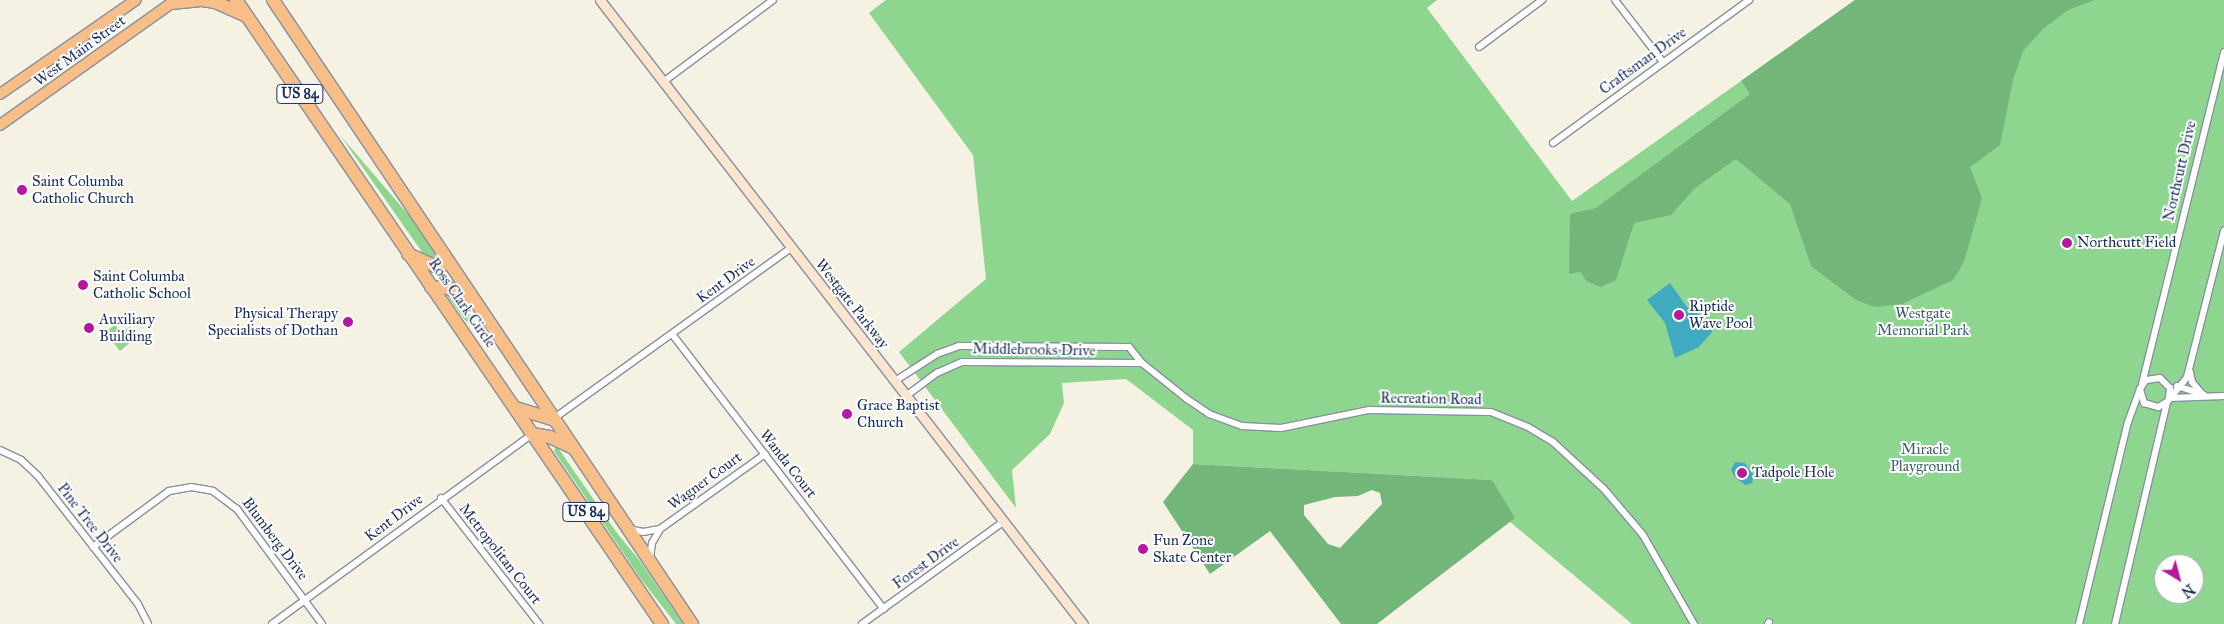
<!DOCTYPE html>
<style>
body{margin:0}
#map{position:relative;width:2224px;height:624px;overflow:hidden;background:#f5f2e3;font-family:"IM FELL Great Primer",serif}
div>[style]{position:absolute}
.green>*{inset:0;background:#8ed590}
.forest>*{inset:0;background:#72b67a}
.water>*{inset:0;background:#40aac0}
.roads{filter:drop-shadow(1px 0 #8890a0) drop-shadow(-1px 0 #8890a0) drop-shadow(0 1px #8890a0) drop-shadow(0 -1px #8890a0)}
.street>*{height:6px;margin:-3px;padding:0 3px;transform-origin:3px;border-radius:3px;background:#fff}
.secondary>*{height:9px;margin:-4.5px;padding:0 4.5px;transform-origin:4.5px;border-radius:4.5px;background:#fce5cf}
.primary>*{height:10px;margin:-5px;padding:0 5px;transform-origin:5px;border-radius:5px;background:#f7be88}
.highway>*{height:12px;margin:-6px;padding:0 6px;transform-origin:6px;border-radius:6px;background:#f7be88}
.dots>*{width:14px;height:14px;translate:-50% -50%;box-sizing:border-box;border:2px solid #fff;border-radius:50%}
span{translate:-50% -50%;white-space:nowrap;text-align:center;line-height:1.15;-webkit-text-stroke:4px #fff;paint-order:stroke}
.shield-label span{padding:1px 4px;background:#fff;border:1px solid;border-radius:4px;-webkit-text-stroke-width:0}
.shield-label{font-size:14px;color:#1b2f5e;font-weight:700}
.street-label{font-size:15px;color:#1b2f5e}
.poi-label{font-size:15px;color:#1b2f5e}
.left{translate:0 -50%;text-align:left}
.right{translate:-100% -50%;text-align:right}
.park-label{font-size:15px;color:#3e616d}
.north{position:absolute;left:2154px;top:554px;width:50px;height:50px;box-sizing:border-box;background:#fff;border:1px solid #a4acbf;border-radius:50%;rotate:143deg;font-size:14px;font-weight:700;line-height:20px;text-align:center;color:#1b2f5e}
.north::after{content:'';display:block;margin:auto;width:18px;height:22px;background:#b5179e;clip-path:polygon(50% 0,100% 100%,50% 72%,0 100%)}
</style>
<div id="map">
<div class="green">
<i style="clip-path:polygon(evenodd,886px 0,1437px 0,1427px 8px,1572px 201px,1855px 0,2224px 0,2224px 624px,1632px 624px,1503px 516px,1492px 480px,1193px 464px,1193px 430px,1126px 379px,1062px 383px,1064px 403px,1050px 434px,1012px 470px,1016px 508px,899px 352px,986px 279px,973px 155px,869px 13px,886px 0,2164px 564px,2194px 564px,2194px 594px,2164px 594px,2164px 564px)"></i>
<i style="clip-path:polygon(340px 135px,412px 219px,437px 257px,431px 259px,422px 252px)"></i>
<i style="clip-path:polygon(450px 293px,461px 301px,491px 348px,465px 320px,448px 297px)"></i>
<i style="clip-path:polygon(115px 325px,120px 332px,130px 327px,139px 335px,120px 351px,105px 332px)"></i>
<i style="clip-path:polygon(556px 445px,617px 533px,640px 561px,683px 624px,676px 624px,641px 579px,554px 451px)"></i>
</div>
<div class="forest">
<i style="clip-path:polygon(1855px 0,2094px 0,2068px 10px,2043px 29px,2023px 51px,2013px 80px,2000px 145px,1970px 167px,1982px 198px,1964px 262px,1953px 280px,1902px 304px,1875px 307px,1856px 300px,1811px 266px,1790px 204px,1736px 159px,1695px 188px,1671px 215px,1634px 223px,1616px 280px,1601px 287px,1586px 281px,1581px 272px,1569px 274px,1570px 214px,1596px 208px,1750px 94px,1741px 81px)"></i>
<i style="clip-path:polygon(evenodd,1193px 464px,1492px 480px,1515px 518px,1377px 624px,1341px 624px,1270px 531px,1210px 574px,1163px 502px,1193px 464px,1372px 490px,1380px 493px,1382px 504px,1340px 548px,1328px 544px,1304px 515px,1304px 505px,1335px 497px,1358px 496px,1372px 490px)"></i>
</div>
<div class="water">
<i style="clip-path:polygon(1670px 283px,1687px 307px,1717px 326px,1699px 347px,1675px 358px,1665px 323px,1647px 300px)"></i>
<i style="clip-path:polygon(1735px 462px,1745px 463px,1754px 476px,1752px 483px,1745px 485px,1734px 476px,1731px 470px)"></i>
</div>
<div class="roads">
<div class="street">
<i style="left:1615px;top:0;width:78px;rotate:52.3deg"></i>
<i style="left:1479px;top:47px;width:79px;rotate:-36.7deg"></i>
<i style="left:663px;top:82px;width:137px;rotate:-36.7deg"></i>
<i style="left:1553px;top:143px;width:243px;rotate:-36.1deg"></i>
<i style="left:672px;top:334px;width:347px;rotate:52.4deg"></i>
<i style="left:2190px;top:372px;width:10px;rotate:79deg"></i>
<i style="left:2192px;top:382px;width:17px;rotate:50deg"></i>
<i style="left:895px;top:381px;width:50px;rotate:-32.7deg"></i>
<i style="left:937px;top:354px;width:23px;rotate:-20deg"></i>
<i style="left:959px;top:346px;width:170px;rotate:0.3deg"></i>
<i style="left:1129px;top:347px;width:21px;rotate:51deg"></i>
<i style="left:1142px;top:363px;width:58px;rotate:38.7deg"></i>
<i style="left:1187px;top:399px;width:27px;rotate:34deg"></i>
<i style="left:1209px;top:414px;width:35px;rotate:20deg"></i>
<i style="left:1242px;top:426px;width:39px;rotate:3deg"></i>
<i style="left:1281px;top:428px;width:90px;rotate:-11.6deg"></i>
<i style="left:1369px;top:410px;width:122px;rotate:0.9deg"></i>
<i style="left:1491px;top:412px;width:40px;rotate:22deg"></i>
<i style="left:1528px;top:427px;width:29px;rotate:31deg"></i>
<i style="left:1553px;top:442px;width:69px;rotate:42.7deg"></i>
<i style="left:1604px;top:489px;width:60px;rotate:49.7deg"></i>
<i style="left:1643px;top:535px;width:103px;rotate:60.2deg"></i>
<i style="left:2142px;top:384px;width:342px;rotate:-76.1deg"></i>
<i style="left:2177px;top:386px;width:28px;rotate:18deg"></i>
<i style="left:906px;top:396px;width:39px;rotate:-37deg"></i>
<i style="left:937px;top:373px;width:27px;rotate:-24deg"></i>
<i style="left:962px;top:362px;width:180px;rotate:0.3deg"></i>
<i style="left:2169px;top:398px;width:10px;rotate:-84deg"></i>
<i style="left:2170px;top:388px;width:14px;rotate:-135deg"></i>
<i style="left:2160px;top:378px;width:14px;rotate:172deg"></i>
<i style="left:2146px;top:380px;width:11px;rotate:124deg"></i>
<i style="left:2140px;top:389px;width:15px;rotate:74deg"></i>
<i style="left:2144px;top:403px;width:15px;rotate:16deg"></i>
<i style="left:2158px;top:407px;width:10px;rotate:-29deg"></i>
<i style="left:2167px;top:402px;width:32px;rotate:-51deg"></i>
<i style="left:2187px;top:377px;width:151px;rotate:-75.8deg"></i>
<i style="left:2169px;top:398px;width:55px;rotate:-2.1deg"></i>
<i style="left:553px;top:419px;width:293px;rotate:-35.7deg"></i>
<i style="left:0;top:450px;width:23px;rotate:25deg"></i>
<i style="left:21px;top:460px;width:23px;rotate:43deg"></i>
<i style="left:38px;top:476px;width:162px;rotate:52deg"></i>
<i style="left:138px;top:604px;width:22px;rotate:63deg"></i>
<i style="left:441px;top:498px;width:160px;rotate:52.1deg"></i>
<i style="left:629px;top:529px;width:14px;rotate:12deg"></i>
<i style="left:643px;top:532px;width:17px;rotate:-10deg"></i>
<i style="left:93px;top:547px;width:94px;rotate:-36.4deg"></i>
<i style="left:169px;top:491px;width:22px;rotate:-10deg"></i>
<i style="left:191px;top:487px;width:22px;rotate:10deg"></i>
<i style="left:213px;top:491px;width:30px;rotate:37deg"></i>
<i style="left:237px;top:509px;width:143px;rotate:53.5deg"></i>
<i style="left:650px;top:559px;width:16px;rotate:-83deg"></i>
<i style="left:652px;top:543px;width:16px;rotate:-60deg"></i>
<i style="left:660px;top:529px;width:129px;rotate:-35.5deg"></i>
<i style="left:272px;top:624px;width:323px;rotate:-36.1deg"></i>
<i style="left:862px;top:624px;width:174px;rotate:-35.9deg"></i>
<i style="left:1768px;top:624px;width:2px;rotate:-63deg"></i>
<i style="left:2079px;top:624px;width:208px;rotate:-76.4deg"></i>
<i style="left:2128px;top:422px;width:32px;rotate:-70deg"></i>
<i style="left:2115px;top:624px;width:228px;rotate:-76.8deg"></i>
</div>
<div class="secondary">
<i style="left:600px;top:0;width:789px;rotate:52.26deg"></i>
</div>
<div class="primary">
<i style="left:0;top:94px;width:165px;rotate:-34.7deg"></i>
<i style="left:0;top:125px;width:216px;rotate:-35.4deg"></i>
</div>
<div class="highway">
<i style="left:202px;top:0;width:13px;rotate:9deg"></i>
<i style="left:215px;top:2px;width:34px;rotate:24deg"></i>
<i style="left:236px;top:0;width:756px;rotate:55.68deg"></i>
<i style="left:273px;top:0;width:752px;rotate:56.12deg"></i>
<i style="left:172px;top:3px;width:27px;rotate:-6deg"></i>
<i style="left:408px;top:254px;width:30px;rotate:24deg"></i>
<i style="left:435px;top:266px;width:15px;rotate:-11deg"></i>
<i style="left:431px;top:287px;width:18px;rotate:3deg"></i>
<i style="left:449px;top:288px;width:28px;rotate:30deg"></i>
<i style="left:516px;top:408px;width:39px;rotate:17deg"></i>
<i style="left:533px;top:434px;width:17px;rotate:10deg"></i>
<i style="left:550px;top:437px;width:23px;rotate:25deg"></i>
</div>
</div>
<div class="dots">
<i style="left:22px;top:190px;background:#b5179e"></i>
<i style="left:2067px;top:243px;background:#b5179e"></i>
<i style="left:83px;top:285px;background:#b5179e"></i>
<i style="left:1679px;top:315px;background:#b5179e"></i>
<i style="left:348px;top:322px;background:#b5179e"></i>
<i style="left:89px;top:328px;background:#b5179e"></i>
<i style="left:847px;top:414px;background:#b5179e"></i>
<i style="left:1742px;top:473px;background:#b5179e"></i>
<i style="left:1143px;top:549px;background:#b5179e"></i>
</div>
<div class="shield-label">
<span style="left:300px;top:94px">US 84</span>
<span style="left:586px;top:512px">US 84</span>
</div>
<div class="street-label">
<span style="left:80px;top:51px;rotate:-36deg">West Main Street</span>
<span style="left:1643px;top:61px;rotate:-36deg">Craftsman Drive</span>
<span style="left:2180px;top:171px;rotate:-77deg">Northcutt Drive</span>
<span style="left:726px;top:280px;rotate:-36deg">Kent Drive</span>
<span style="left:462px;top:303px;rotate:55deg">Ross Clark Circle</span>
<span style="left:852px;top:304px;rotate:52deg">Westgate Parkway</span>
<span style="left:1034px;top:350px;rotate:1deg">Middlebrooks Drive</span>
<span style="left:1431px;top:399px;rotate:1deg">Recreation Road</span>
<span style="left:788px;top:464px;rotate:52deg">Wanda Court</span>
<span style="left:705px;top:481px;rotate:-36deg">Wagner Court</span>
<span style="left:394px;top:518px;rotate:-37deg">Kent Drive</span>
<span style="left:90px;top:523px;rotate:52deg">Pine Tree Drive</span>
<span style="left:275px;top:539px;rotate:53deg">Blumberg Drive</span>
<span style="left:500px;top:554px;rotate:52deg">Metropolitan Court</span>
<span style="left:926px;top:563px;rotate:-36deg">Forest Drive</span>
</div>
<div class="poi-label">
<span class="left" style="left:32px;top:190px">Saint Columba<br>Catholic Church</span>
<span class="left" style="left:2077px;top:243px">Northcutt Field</span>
<span class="left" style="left:93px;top:285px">Saint Columba<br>Catholic School</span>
<span class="left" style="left:1689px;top:315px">Riptide<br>Wave Pool</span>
<span class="right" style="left:338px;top:322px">Physical Therapy<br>Specialists of Dothan</span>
<span class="left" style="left:99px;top:328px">Auxiliary<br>Building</span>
<span class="left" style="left:857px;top:414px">Grace Baptist<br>Church</span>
<span class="left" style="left:1752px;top:473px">Tadpole Hole</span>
<span class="left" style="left:1153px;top:549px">Fun Zone<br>Skate Center</span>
</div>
<div class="park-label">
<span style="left:1923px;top:322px">Westgate<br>Memorial Park</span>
<span style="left:1925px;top:458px">Miracle<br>Playground</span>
</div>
<div class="north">N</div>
</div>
